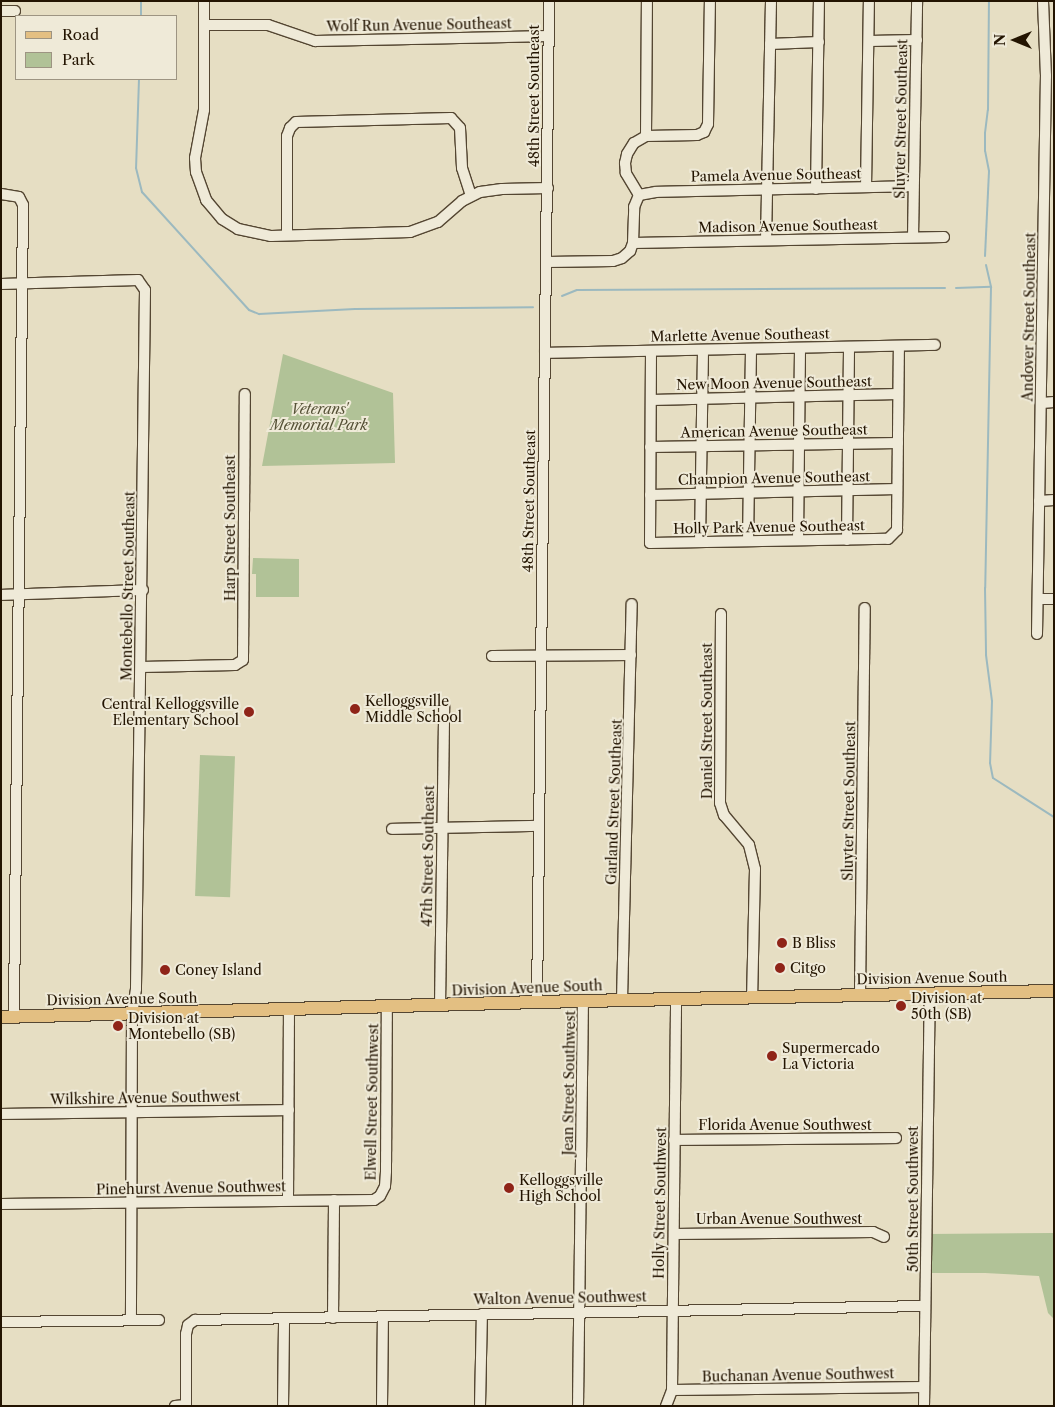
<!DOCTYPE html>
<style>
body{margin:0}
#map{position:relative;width:1055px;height:1407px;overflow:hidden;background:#e6dec3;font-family:"Libre Caslon Text",serif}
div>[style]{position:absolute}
.green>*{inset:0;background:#b1c297;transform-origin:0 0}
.stream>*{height:2px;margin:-1px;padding:0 1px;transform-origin:1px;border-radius:1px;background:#9cb9bf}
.roads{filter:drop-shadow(1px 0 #544632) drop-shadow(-1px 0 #544632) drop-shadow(0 1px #544632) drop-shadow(0 -1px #544632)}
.minor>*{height:10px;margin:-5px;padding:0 5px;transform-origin:5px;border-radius:5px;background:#efead8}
.major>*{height:12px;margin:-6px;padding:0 6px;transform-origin:6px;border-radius:6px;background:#e3bf82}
.dots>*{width:14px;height:14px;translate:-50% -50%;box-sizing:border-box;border:2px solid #efead8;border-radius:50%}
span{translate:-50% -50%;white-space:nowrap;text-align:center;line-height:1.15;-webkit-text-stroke:4px #efead8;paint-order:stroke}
.street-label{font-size:14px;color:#231401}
.park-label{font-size:14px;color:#555136;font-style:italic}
.poi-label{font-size:14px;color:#231401}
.left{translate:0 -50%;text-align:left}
.right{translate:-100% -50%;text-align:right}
.frame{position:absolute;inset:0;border:2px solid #231401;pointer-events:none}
.legend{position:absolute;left:15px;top:15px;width:162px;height:65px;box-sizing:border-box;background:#efead8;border:1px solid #9d9482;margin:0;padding:6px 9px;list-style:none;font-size:15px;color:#231401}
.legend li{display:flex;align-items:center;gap:10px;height:25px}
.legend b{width:25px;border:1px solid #9d9482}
.north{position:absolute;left:990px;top:15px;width:50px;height:50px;-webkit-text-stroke:4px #efead8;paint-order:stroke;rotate:270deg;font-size:14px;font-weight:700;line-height:20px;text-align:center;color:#231401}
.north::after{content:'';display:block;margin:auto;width:18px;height:22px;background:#231401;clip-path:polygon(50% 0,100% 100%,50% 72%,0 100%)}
</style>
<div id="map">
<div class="green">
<i style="clip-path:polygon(283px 354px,393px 393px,395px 463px,262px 466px)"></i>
<i style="clip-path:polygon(253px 558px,299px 559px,299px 597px,256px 597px,256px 574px,252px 574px)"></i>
<i style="left:200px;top:755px;width:35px;height:141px;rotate:2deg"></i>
<i style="clip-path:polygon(1054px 1233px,1054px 1319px,1048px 1313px,1039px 1276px,985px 1273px,926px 1273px,927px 1234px)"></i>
</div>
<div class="stream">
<i style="left:141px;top:16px;width:15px;rotate:-90deg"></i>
<i style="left:139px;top:79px;width:89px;rotate:91.9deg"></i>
<i style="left:136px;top:168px;width:25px;rotate:76deg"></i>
<i style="left:142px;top:192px;width:159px;rotate:47.8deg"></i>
<i style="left:249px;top:310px;width:11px;rotate:22deg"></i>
<i style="left:259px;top:314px;width:96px;rotate:-3deg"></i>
<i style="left:355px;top:309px;width:178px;rotate:-0.6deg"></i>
<i style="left:985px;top:256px;width:85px;rotate:-87.3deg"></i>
<i style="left:989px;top:171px;width:20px;rotate:-101deg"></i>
<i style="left:985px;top:151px;width:18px;rotate:-90deg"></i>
<i style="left:985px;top:133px;width:23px;rotate:-83deg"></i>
<i style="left:988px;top:110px;width:109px;rotate:-89.5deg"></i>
<i style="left:986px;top:265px;width:23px;rotate:77deg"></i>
<i style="left:991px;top:287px;width:301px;rotate:91.1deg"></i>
<i style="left:985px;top:588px;width:67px;rotate:89.1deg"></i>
<i style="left:986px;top:655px;width:46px;rotate:82.6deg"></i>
<i style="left:992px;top:701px;width:62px;rotate:91.8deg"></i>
<i style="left:990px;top:763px;width:15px;rotate:79deg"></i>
<i style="left:993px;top:778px;width:72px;rotate:32.6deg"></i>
<i style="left:956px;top:288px;width:35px;rotate:-2deg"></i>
<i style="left:562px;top:296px;width:16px;rotate:-22deg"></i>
<i style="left:577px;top:290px;width:368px;rotate:-0.3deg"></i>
</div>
<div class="roads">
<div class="minor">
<i style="left:204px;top:1px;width:109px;rotate:90deg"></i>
<i style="left:204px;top:110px;width:49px;rotate:100.6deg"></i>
<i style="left:195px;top:158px;width:14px;rotate:86deg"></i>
<i style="left:196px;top:172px;width:30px;rotate:70deg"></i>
<i style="left:206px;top:200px;width:25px;rotate:50deg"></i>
<i style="left:222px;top:219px;width:19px;rotate:32deg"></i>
<i style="left:238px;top:229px;width:34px;rotate:12deg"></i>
<i style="left:271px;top:236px;width:139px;rotate:-1.6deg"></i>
<i style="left:410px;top:232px;width:30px;rotate:-20deg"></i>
<i style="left:438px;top:222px;width:32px;rotate:-41deg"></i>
<i style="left:462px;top:201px;width:20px;rotate:-27deg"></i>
<i style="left:480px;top:192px;width:22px;rotate:-8deg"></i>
<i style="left:502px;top:189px;width:46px;rotate:-1.2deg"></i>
<i style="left:1px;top:11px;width:14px"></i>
<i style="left:204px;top:25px;width:64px"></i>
<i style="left:268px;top:25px;width:50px;rotate:18.8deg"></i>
<i style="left:315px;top:41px;width:233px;rotate:-1.2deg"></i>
<i style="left:869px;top:41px;width:48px;rotate:-1.2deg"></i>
<i style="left:770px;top:44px;width:49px;rotate:-2.3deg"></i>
<i style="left:646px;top:136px;width:51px;rotate:-1.1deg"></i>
<i style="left:697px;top:135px;width:8px;rotate:-23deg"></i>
<i style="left:704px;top:132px;width:9px;rotate:-63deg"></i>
<i style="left:708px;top:124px;width:123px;rotate:-89.1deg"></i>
<i style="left:866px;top:187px;width:186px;rotate:-89.1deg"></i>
<i style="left:816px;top:189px;width:188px;rotate:-89.1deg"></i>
<i style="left:1px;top:194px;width:18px;rotate:9deg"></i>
<i style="left:19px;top:197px;width:9px;rotate:63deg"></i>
<i style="left:23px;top:205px;width:812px;rotate:90.64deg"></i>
<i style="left:639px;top:195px;width:17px;rotate:-10deg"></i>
<i style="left:656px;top:192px;width:257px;rotate:-1.3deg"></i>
<i style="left:287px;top:235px;width:99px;rotate:-90deg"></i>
<i style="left:287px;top:136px;width:9px;rotate:-69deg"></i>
<i style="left:290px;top:128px;width:8px;rotate:-45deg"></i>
<i style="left:296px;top:122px;width:155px;rotate:-1.5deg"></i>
<i style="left:451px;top:118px;width:13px;rotate:48deg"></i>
<i style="left:460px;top:128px;width:40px;rotate:87.1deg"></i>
<i style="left:462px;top:168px;width:29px;rotate:72deg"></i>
<i style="left:913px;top:237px;width:236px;rotate:-89deg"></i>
<i style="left:766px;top:240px;width:239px;rotate:-88.8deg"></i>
<i style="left:633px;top:243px;width:311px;rotate:-1.1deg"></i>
<i style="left:547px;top:262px;width:66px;rotate:-0.9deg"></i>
<i style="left:613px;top:261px;width:9px;rotate:-18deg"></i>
<i style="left:622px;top:258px;width:11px;rotate:-41deg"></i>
<i style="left:630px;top:251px;width:9px;rotate:-69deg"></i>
<i style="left:633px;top:243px;width:36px;rotate:-88deg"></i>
<i style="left:634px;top:207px;width:13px;rotate:-67deg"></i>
<i style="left:639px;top:195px;width:26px;rotate:-121deg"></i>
<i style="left:626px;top:173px;width:10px;rotate:-96deg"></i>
<i style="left:625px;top:163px;width:9px;rotate:-77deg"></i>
<i style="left:627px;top:154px;width:13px;rotate:-58deg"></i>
<i style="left:634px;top:143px;width:14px;rotate:-30deg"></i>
<i style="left:646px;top:136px;width:135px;rotate:-89.6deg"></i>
<i style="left:1px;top:284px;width:137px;rotate:-1.7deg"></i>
<i style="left:138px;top:280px;width:12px;rotate:55deg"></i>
<i style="left:145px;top:290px;width:699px;rotate:90.74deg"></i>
<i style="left:136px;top:989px;width:25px;rotate:99deg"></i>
<i style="left:132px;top:1014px;width:306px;rotate:90.2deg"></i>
<i style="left:651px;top:351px;width:192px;rotate:90.3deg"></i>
<i style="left:650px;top:543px;width:238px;rotate:-1deg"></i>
<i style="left:888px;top:539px;width:13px;rotate:-45deg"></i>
<i style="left:897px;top:530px;width:184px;rotate:-89.4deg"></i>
<i style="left:545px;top:353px;width:390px;rotate:-1.2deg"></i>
<i style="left:651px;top:400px;width:247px;rotate:-1.4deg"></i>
<i style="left:1042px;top:403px;width:12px;rotate:-5deg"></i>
<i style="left:650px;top:447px;width:248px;rotate:-0.9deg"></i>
<i style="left:650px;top:495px;width:247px;rotate:-1.4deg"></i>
<i style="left:1039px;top:501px;width:15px;rotate:-4deg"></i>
<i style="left:798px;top:540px;width:192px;rotate:-89.4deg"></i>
<i style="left:847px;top:540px;width:193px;rotate:-89.4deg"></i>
<i style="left:748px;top:541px;width:192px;rotate:-89.1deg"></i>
<i style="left:700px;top:542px;width:192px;rotate:-89.1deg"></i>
<i style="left:1px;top:595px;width:142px;rotate:-2deg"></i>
<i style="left:1038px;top:599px;width:16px"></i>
<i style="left:721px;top:614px;width:189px;rotate:90.3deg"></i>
<i style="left:720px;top:803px;width:13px;rotate:72deg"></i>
<i style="left:724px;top:815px;width:39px;rotate:50deg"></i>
<i style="left:749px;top:845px;width:25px;rotate:76deg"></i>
<i style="left:755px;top:869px;width:129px;rotate:91.3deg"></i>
<i style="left:1037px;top:634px;width:558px;rotate:-89.08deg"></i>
<i style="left:1046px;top:76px;width:75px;rotate:-92.3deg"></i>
<i style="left:492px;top:656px;width:139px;rotate:-0.4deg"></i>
<i style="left:141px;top:667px;width:94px;rotate:-1.2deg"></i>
<i style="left:235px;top:665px;width:9px;rotate:-32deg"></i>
<i style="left:243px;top:660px;width:266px;rotate:-89.6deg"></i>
<i style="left:392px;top:829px;width:145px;rotate:-1.2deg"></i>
<i style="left:860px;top:995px;width:387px;rotate:-89.3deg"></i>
<i style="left:622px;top:1000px;width:396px;rotate:-88.6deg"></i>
<i style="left:537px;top:1002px;width:1001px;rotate:-89.31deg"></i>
<i style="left:440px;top:1006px;width:299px;rotate:-89.2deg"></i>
<i style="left:1px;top:1114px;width:288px;rotate:-0.8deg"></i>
<i style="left:674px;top:1140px;width:222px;rotate:-0.5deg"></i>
<i style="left:288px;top:1199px;width:190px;rotate:-89.7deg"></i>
<i style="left:1px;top:1204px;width:373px;rotate:-0.6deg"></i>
<i style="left:374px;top:1200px;width:7px;rotate:-34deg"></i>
<i style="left:380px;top:1196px;width:11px;rotate:-63deg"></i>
<i style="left:385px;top:1186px;width:15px;rotate:-86deg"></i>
<i style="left:386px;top:1171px;width:164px;rotate:-89.7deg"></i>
<i style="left:674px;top:1234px;width:199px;rotate:-0.6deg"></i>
<i style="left:873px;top:1232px;width:12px;rotate:24deg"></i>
<i style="left:333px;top:1318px;width:118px;rotate:-89.5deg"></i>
<i style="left:1px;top:1322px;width:158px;rotate:-0.7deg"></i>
<i style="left:672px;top:1390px;width:252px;rotate:-0.7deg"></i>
<i style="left:175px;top:1406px;width:11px;rotate:-5deg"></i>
<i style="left:186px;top:1406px;width:72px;rotate:-90deg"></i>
<i style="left:186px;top:1334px;width:9px;rotate:-77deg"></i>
<i style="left:188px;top:1325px;width:9px;rotate:-36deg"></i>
<i style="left:195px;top:1320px;width:730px;rotate:-1.1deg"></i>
<i style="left:283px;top:1406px;width:88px;rotate:-89.3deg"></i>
<i style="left:382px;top:1406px;width:89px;rotate:-89.4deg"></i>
<i style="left:480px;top:1406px;width:92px;rotate:-88.8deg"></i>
<i style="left:578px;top:1406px;width:404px;rotate:-89.3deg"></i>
<i style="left:666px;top:1406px;width:17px;rotate:-69deg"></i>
<i style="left:672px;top:1390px;width:391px;rotate:-89.4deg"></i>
<i style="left:924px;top:1406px;width:413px;rotate:-89.2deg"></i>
</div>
<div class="major">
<i style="left:1px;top:1017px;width:536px;rotate:-1.6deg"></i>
<i style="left:537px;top:1002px;width:517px;rotate:-1.22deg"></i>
</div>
</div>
<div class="dots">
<i style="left:355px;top:709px;background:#8f2418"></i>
<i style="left:249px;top:712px;background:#8f2418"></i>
<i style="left:782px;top:943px;background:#8f2418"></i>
<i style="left:780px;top:968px;background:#8f2418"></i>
<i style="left:165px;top:970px;background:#8f2418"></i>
<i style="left:901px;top:1006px;background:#8f2418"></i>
<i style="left:118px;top:1026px;background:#8f2418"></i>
<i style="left:772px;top:1056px;background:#8f2418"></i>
<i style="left:509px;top:1188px;background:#8f2418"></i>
</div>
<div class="street-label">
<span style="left:419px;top:25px;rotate:-1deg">Wolf Run Avenue Southeast</span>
<span style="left:534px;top:96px;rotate:-90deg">48th Street Southeast</span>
<span style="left:901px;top:119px;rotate:-89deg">Sluyter Street Southeast</span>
<span style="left:776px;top:175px;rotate:-1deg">Pamela Avenue Southeast</span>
<span style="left:788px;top:226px;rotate:-1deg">Madison Avenue Southeast</span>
<span style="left:1029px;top:317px;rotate:-89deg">Andover Street Southeast</span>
<span style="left:740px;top:335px;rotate:-1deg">Marlette Avenue Southeast</span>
<span style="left:774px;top:383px;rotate:-1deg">New Moon Avenue Southeast</span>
<span style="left:774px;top:431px;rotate:-1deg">American Avenue Southeast</span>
<span style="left:774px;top:478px;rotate:-1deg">Champion Avenue Southeast</span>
<span style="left:529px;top:501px;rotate:-89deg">48th Street Southeast</span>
<span style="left:769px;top:527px;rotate:-1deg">Holly Park Avenue Southeast</span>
<span style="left:230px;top:528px;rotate:-90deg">Harp Street Southeast</span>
<span style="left:128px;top:586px;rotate:-89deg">Montebello Street Southeast</span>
<span style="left:707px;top:721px;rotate:-90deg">Daniel Street Southeast</span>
<span style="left:849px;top:801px;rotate:-89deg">Sluyter Street Southeast</span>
<span style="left:614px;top:802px;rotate:-88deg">Garland Street Southeast</span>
<span style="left:428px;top:856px;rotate:-89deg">47th Street Southeast</span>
<span style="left:932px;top:978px;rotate:-1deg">Division Avenue South</span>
<span style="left:527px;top:988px;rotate:-2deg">Division Avenue South</span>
<span style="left:122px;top:999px;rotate:-1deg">Division Avenue South</span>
<span style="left:569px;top:1083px;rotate:-89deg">Jean Street Southwest</span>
<span style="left:145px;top:1098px;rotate:-1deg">Wilkshire Avenue Southwest</span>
<span style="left:372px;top:1102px;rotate:-89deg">Elwell Street Southwest</span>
<span style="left:785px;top:1125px">Florida Avenue Southwest</span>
<span style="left:191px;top:1188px;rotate:-1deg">Pinehurst Avenue Southwest</span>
<span style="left:913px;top:1199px;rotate:-90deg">50th Street Southwest</span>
<span style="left:660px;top:1203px;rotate:-89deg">Holly Street Southwest</span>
<span style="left:779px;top:1219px">Urban Avenue Southwest</span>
<span style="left:560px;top:1298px;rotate:-1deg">Walton Avenue Southwest</span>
<span style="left:798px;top:1375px;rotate:-1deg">Buchanan Avenue Southwest</span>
</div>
<div class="park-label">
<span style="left:319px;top:417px">Veterans'<br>Memorial Park</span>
</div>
<div class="poi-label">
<span class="left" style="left:365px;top:709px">Kelloggsville<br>Middle School</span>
<span class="right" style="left:239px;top:712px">Central Kelloggsville<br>Elementary School</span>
<span class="left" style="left:792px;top:943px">B Bliss</span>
<span class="left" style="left:790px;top:968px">Citgo</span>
<span class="left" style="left:175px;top:970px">Coney Island</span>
<span class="left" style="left:911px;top:1006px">Division at<br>50th (SB)</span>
<span class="left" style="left:128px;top:1026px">Division at<br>Montebello (SB)</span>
<span class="left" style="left:782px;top:1056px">Supermercado<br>La Victoria</span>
<span class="left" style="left:519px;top:1188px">Kelloggsville<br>High School</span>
</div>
<div class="frame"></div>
<ul class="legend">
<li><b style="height:6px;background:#e3bf82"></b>Road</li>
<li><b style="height:14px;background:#b1c297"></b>Park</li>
</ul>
<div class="north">N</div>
</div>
